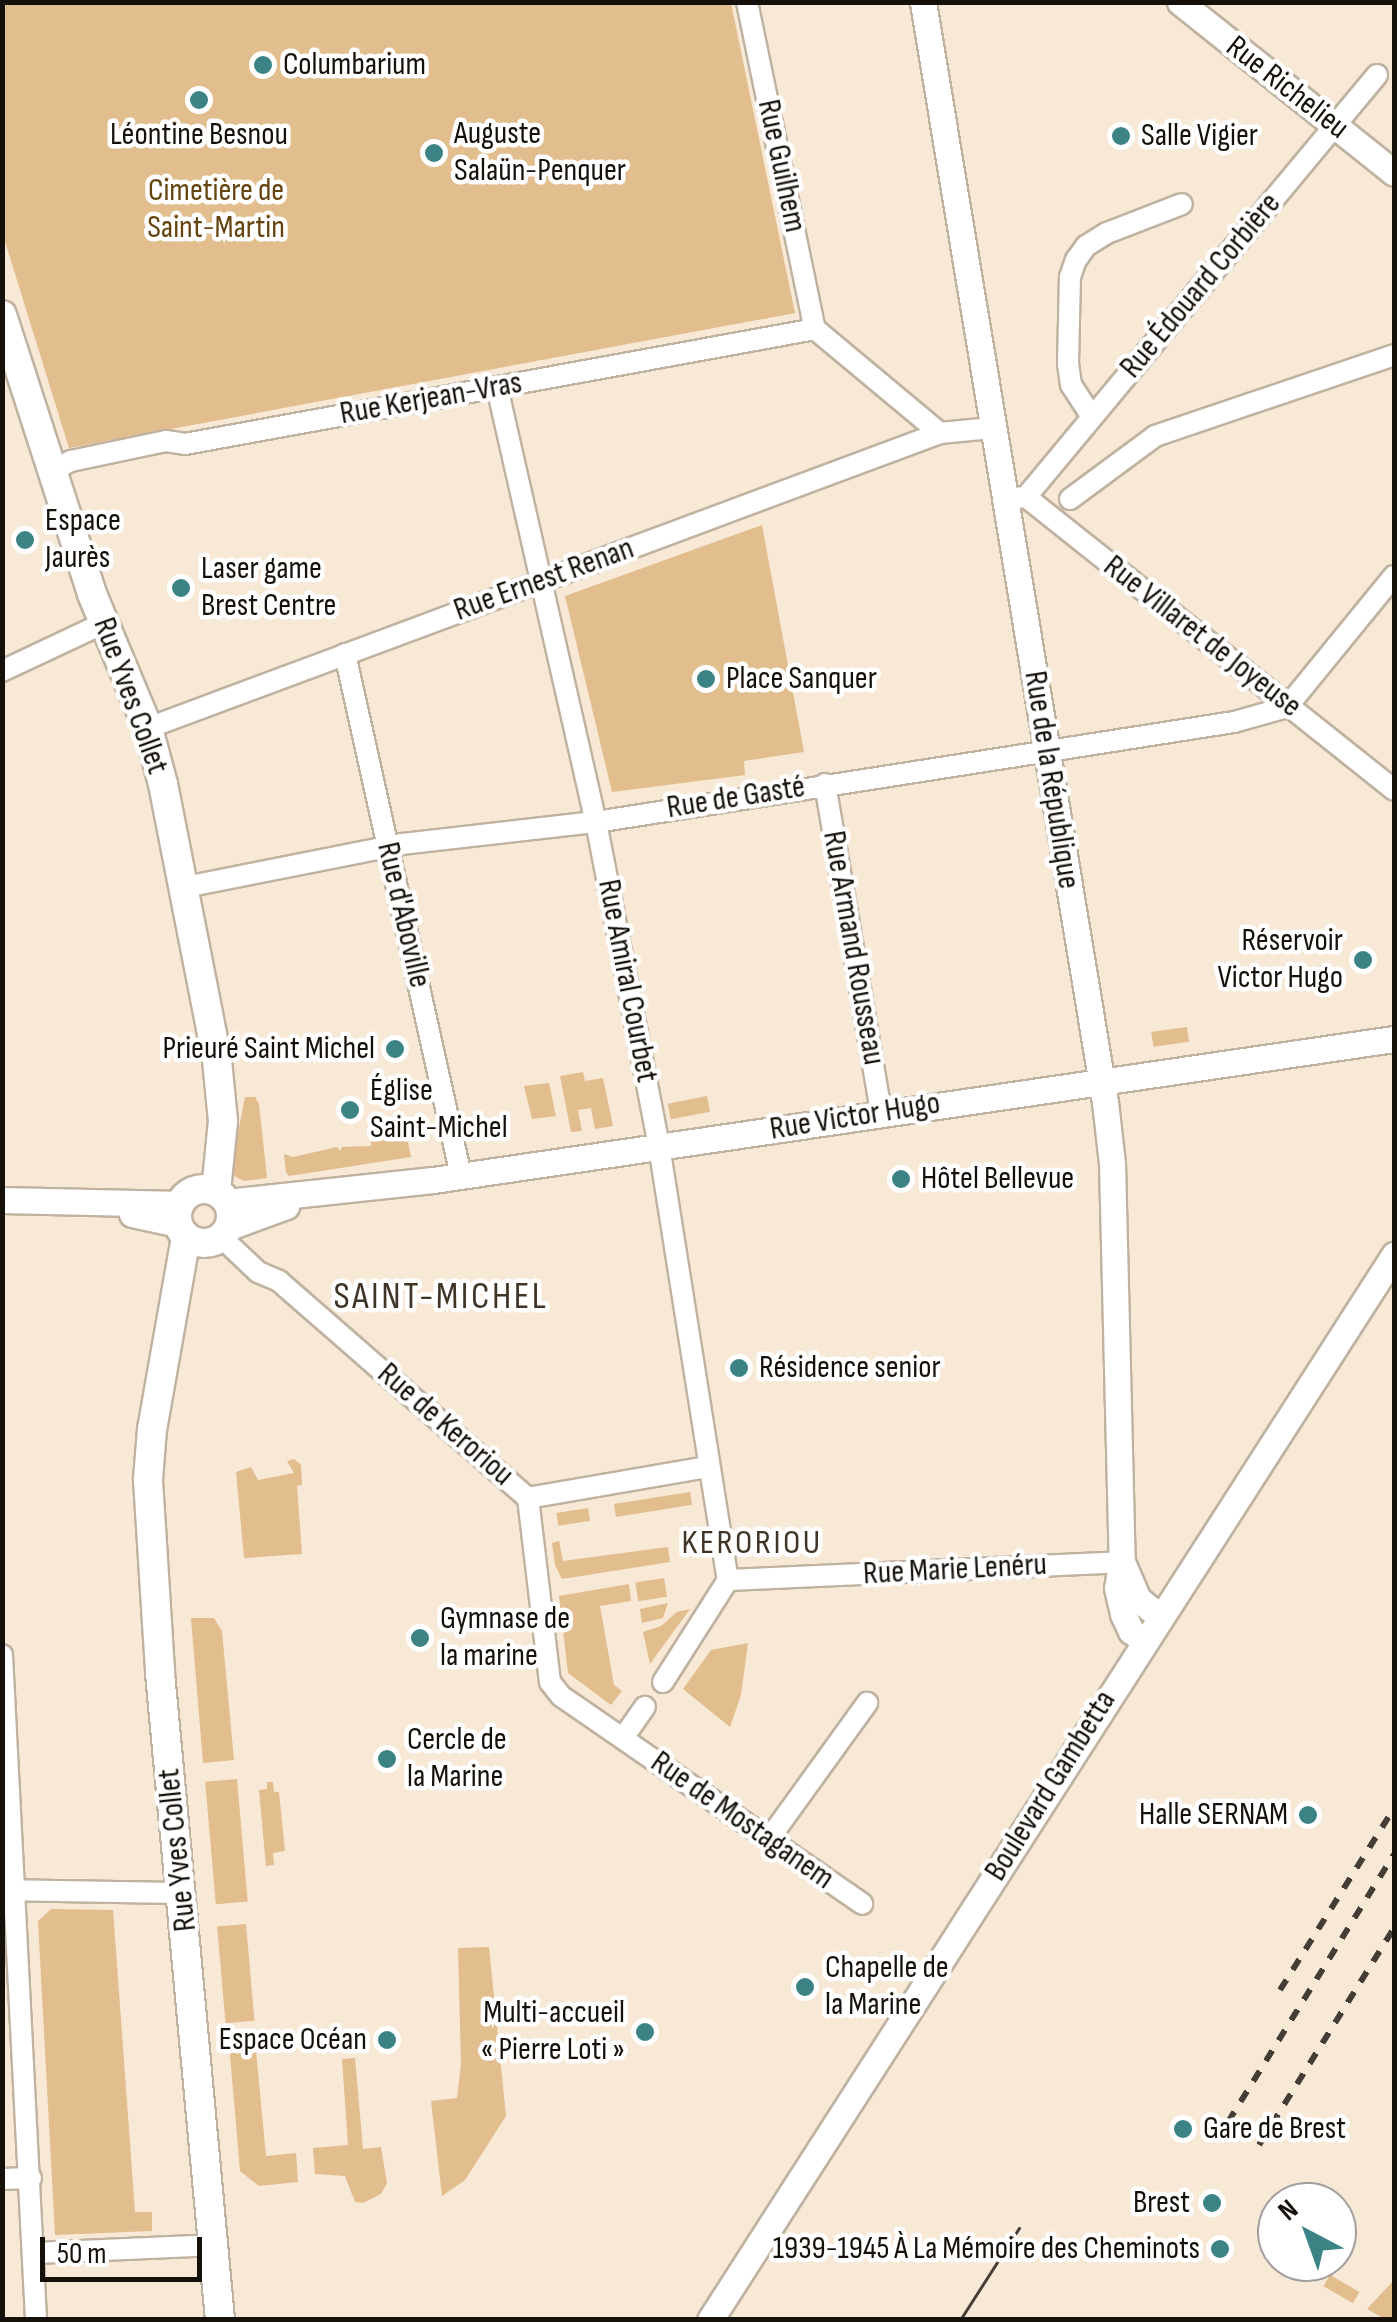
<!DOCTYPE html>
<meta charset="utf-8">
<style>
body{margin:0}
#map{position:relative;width:1397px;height:2322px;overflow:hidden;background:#f8e8d6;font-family:"Sofia Sans Condensed",sans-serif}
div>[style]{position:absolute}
.green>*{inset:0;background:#e2bd8e;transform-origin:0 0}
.roads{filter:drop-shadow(2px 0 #c0b2a1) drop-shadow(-2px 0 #c0b2a1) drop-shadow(0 2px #c0b2a1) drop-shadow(0 -2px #c0b2a1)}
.minor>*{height:20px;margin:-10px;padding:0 10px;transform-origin:10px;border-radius:10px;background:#fff}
.tertiary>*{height:25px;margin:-12.5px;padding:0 12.5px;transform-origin:12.5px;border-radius:12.5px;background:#fff}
.secondary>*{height:28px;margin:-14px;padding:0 14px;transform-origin:14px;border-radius:14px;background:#fff}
.secondary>.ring{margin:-14px;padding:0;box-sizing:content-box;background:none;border:28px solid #fff;border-radius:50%}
.tram>*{height:2.5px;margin:-1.25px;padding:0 1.25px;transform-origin:1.25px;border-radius:1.25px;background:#443d35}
.rail>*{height:6px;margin-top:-3px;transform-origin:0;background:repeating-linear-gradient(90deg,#443d35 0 12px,transparent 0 24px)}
.dots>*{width:28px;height:28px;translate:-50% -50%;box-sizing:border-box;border:5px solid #fff;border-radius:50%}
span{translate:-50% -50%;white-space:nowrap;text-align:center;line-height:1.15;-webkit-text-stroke:9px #fff;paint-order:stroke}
.poi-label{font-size:32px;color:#15100a}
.left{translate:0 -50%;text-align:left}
.right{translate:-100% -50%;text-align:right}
.street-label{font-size:32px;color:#15100a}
.park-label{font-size:32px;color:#65430e}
.neighbourhood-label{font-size:35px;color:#3f3425;letter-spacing:2.5px}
.quarter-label{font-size:38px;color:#3f3425;letter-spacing:2.5px}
.frame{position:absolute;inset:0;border:5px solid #15100a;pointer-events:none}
.north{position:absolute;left:1257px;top:2182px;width:100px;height:100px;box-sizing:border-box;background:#fff;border:2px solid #a19f9d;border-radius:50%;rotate:319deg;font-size:28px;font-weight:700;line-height:40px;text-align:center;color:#15100a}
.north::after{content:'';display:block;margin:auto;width:35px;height:45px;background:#3b8384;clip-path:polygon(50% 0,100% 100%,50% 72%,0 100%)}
.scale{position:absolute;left:40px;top:2237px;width:162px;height:45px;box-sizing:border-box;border:5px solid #15100a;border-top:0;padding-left:12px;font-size:30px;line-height:35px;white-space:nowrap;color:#15100a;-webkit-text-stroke:8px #fff;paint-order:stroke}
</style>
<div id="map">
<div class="green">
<i style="clip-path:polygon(2px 3px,731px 3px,795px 313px,69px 448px,3px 235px)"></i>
<i style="clip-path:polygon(762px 525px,804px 752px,744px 761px,745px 775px,612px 792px,565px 596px)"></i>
<i style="left:1187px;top:1027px;width:15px;height:36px;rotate:82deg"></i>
<i style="clip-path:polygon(583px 1072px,585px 1081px,603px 1078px,613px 1126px,595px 1129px,591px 1108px,578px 1110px,582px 1131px,571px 1132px,560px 1076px)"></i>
<i style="clip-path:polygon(549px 1083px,556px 1116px,532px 1119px,524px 1086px)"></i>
<i style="left:707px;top:1096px;width:16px;height:40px;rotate:79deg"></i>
<i style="clip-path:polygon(245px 1097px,255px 1097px,259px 1104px,267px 1178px,244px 1181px,230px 1174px)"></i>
<i style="clip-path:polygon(397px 1138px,408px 1142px,411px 1157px,289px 1176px,286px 1172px,284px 1154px,293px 1157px,337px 1147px,340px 1151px,342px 1147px,371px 1146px,371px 1142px)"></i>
<i style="clip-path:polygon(294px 1459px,301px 1465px,302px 1485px,297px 1486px,302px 1554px,244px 1558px,236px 1472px,251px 1467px,258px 1480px,294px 1473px,287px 1461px)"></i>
<i style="left:690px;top:1492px;width:13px;height:77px;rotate:81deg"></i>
<i style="left:588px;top:1508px;width:13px;height:32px;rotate:81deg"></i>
<i style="clip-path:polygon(559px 1541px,563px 1561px,668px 1547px,670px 1562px,562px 1579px,555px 1565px,552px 1543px)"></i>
<i style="left:664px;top:1578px;width:19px;height:29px;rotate:81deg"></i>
<i style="clip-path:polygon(629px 1584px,631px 1601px,600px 1606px,614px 1685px,622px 1691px,611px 1705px,568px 1673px,559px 1596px)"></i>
<i style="clip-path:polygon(668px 1603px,663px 1618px,642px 1623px,640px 1609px)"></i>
<i style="clip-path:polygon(690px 1609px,650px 1664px,643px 1632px,661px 1626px,677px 1612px)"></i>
<i style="clip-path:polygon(191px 1618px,214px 1618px,222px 1631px,234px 1760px,203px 1763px)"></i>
<i style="clip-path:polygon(748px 1643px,741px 1695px,730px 1727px,683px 1689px,711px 1650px)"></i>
<i style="left:237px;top:1779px;width:123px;height:32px;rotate:85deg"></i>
<i style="clip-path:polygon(267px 1782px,273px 1782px,274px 1792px,279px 1792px,285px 1851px,273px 1853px,274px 1865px,266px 1866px,259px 1790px,267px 1789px)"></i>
<i style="clip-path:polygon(51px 1909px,113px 1910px,135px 2212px,152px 2212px,152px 2231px,55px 2235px,38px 1921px)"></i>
<i style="left:246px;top:1924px;width:97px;height:29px;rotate:85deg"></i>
<i style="clip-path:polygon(489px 1947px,506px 2116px,465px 2180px,442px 2196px,431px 2101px,457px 2098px,461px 2063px,458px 1948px)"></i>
<i style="clip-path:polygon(255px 2040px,266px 2156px,296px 2153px,298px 2182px,259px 2186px,240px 2171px,229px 2043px)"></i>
<i style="clip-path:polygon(355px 2058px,363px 2149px,381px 2147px,387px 2183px,381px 2194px,363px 2203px,355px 2202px,345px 2176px,315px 2174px,313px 2148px,348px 2145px,342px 2059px)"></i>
<i style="left:1330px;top:2275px;width:34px;height:13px;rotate:30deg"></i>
<i style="clip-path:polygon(1394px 2280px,1394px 2319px,1385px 2319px,1367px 2309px)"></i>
</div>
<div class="roads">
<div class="minor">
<i style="left:747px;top:2px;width:334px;rotate:78.3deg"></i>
<i style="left:815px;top:329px;width:163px;rotate:39.8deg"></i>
<i style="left:940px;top:433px;width:52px;rotate:-5.5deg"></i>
<i style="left:497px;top:387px;width:446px;rotate:77.2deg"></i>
<i style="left:596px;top:822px;width:330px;rotate:79deg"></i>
<i style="left:659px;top:1146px;width:439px;rotate:81deg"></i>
<i style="left:1092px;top:417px;width:38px;rotate:-123deg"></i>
<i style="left:1071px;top:385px;width:21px;rotate:-98deg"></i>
<i style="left:1068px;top:364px;width:87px;rotate:-88.7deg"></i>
<i style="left:1070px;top:277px;width:18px;rotate:-71deg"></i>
<i style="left:1076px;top:260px;width:17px;rotate:-54deg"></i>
<i style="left:1086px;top:246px;width:25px;rotate:-32deg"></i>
<i style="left:1107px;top:233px;width:80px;rotate:-21.1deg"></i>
<i style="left:50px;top:472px;width:24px;rotate:-28deg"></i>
<i style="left:71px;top:461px;width:97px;rotate:-11.9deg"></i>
<i style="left:166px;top:441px;width:19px;rotate:9deg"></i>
<i style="left:185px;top:444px;width:640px;rotate:-10.34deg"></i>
<i style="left:1026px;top:497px;width:549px;rotate:-50.25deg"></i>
<i style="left:1014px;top:498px;width:12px;rotate:-5deg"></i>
<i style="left:1026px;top:497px;width:470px;rotate:38.5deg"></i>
<i style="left:1070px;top:499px;width:106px;rotate:-36.5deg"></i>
<i style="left:1155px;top:436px;width:252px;rotate:-18.7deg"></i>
<i style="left:345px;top:654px;width:535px;rotate:77.47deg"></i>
<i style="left:2px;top:671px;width:113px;rotate:-25.2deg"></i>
<i style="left:148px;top:728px;width:845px;rotate:-20.43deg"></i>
<i style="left:825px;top:784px;width:334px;rotate:80.3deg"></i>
<i style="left:185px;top:887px;width:221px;rotate:-11.2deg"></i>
<i style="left:402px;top:844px;width:195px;rotate:-6.5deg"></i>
<i style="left:596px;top:822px;width:646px;rotate:-8.91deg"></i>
<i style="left:1234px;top:722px;width:55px;rotate:-15.8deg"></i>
<i style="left:1287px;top:707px;width:169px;rotate:-50.8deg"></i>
<i style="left:221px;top:1237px;width:51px;rotate:43.4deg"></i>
<i style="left:258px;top:1272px;width:23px;rotate:23deg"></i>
<i style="left:279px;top:1281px;width:330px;rotate:41.1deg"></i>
<i style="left:528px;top:1498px;width:185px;rotate:83.2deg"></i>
<i style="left:550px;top:1682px;width:18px;rotate:52deg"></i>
<i style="left:561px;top:1696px;width:366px;rotate:34.6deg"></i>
<i style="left:528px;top:1498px;width:183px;rotate:-9.8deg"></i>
<i style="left:728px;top:1580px;width:394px;rotate:-2.6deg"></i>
<i style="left:2px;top:1655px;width:666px;rotate:87.07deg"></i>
<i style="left:663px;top:1682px;width:121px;rotate:-57.5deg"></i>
<i style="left:623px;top:1738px;width:38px;rotate:-55deg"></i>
<i style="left:769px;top:1839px;width:168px;rotate:-54.2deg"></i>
<i style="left:4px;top:1890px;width:178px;rotate:1deg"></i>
<i style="left:2px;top:2179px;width:29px;rotate:-2deg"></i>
<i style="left:33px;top:2253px;width:180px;rotate:-2.5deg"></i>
</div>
<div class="tertiary">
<i style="left:923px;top:2px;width:1115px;rotate:80.61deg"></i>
<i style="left:1105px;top:1102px;width:61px;rotate:83.5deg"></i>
<i style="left:1112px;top:1163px;width:399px;rotate:88.6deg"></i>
<i style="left:1122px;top:1562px;width:40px;rotate:66.6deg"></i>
<i style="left:1138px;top:1599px;width:28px;rotate:39deg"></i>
<i style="left:1180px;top:2px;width:274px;rotate:38.6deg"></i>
<i style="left:2px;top:1200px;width:179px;rotate:1.3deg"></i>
<i style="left:227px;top:1202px;width:207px;rotate:-6.1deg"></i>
<i style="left:433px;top:1180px;width:971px;rotate:-8.35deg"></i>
<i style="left:132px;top:1214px;width:47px;rotate:12.3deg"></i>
<i style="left:229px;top:1227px;width:61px;rotate:-20.2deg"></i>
<i style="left:1120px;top:1570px;width:18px;rotate:99deg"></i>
<i style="left:1117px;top:1588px;width:27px;rotate:77deg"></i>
<i style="left:1123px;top:1614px;width:19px;rotate:65deg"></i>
<i style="left:1131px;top:1631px;width:17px;rotate:36deg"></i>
<i style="left:710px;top:2320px;width:1266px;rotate:-57.29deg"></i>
</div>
<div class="secondary">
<i style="left:2px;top:315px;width:293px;rotate:72.1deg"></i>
<i style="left:92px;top:594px;width:145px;rotate:67.3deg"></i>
<i style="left:148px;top:728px;width:58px;rotate:75deg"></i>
<i style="left:163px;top:784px;width:281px;rotate:78.9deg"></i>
<i style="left:217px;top:1060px;width:61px;rotate:84.4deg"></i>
<i style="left:223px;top:1121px;width:70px;rotate:95.7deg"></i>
<i class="ring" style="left:177px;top:1189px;width:26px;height:26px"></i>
<i style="left:186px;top:1237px;width:195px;rotate:100deg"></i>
<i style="left:152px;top:1429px;width:51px;rotate:94.5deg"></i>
<i style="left:148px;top:1480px;width:193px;rotate:86.4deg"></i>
<i style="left:160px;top:1673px;width:650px;rotate:84.7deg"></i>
</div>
</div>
<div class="tram">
<i style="left:960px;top:2320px;width:109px;rotate:-57.3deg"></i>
</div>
<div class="rail">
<i style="left:1280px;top:1990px;width:215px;rotate:-57.9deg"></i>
<i style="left:1228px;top:2122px;width:315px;rotate:-58.2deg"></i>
<i style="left:1259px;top:2145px;width:256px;rotate:-58.1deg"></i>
</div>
<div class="dots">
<i style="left:263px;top:65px;background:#3b8384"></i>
<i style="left:199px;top:100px;background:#3b8384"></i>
<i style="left:1121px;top:136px;background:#3b8384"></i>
<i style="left:434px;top:153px;background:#3b8384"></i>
<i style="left:25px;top:540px;background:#3b8384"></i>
<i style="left:181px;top:588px;background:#3b8384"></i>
<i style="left:706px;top:679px;background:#3b8384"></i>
<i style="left:1363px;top:960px;background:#3b8384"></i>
<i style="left:395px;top:1049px;background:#3b8384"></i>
<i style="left:350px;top:1110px;background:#3b8384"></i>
<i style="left:901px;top:1179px;background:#3b8384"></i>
<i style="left:739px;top:1368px;background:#3b8384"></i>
<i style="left:420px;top:1638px;background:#3b8384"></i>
<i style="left:387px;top:1759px;background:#3b8384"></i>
<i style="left:1308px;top:1815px;background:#3b8384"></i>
<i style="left:805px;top:1987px;background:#3b8384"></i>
<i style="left:645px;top:2032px;background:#3b8384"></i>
<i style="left:387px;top:2040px;background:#3b8384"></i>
<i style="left:1183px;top:2129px;background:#3b8384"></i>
<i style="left:1212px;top:2203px;background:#3b8384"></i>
<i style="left:1220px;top:2249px;background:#3b8384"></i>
</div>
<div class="poi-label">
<span class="left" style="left:283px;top:65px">Columbarium</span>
<span style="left:199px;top:135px">Léontine Besnou</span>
<span class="left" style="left:454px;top:153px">Auguste<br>Salaün-Penquer</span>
<span class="left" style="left:1141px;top:136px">Salle Vigier</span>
<span class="left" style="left:45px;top:540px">Espace<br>Jaurès</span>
<span class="left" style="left:201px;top:588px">Laser game<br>Brest Centre</span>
<span class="left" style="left:726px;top:679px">Place Sanquer</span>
<span class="right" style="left:1343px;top:960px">Réservoir<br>Victor Hugo</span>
<span class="right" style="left:375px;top:1049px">Prieuré Saint Michel</span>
<span class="left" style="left:370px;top:1110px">Église<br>Saint-Michel</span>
<span class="left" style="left:921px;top:1179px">Hôtel Bellevue</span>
<span class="left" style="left:759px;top:1368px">Résidence senior</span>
<span class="left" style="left:440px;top:1638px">Gymnase de<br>la marine</span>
<span class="left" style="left:407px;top:1759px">Cercle de<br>la Marine</span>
<span class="right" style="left:1288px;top:1815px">Halle SERNAM</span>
<span class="left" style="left:825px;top:1987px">Chapelle de<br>la Marine</span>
<span class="right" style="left:625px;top:2032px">Multi-accueil<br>« Pierre Loti »</span>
<span class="right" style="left:367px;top:2040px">Espace Océan</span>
<span class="left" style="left:1203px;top:2129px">Gare de Brest</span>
<span class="right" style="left:1190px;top:2203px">Brest</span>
<span class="right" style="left:1200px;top:2249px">1939-1945 À La Mémoire des Cheminots</span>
</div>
<div class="street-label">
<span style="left:1287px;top:88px;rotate:38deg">Rue Richelieu</span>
<span style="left:781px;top:166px;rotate:78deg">Rue Guilhem</span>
<span style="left:1201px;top:286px;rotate:-50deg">Rue Édouard Corbière</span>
<span style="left:431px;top:399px;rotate:-10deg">Rue Kerjean-Vras</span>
<span style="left:544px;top:580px;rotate:-20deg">Rue Ernest Renan</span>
<span style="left:1202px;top:637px;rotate:38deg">Rue Villaret de Joyeuse</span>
<span style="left:130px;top:696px;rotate:70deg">Rue Yves Collet</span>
<span style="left:1051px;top:780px;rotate:81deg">Rue de la République</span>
<span style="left:736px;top:798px;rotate:-9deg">Rue de Gasté</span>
<span style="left:403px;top:915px;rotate:77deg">Rue d'Aboville</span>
<span style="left:853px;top:948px;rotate:80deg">Rue Armand Rousseau</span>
<span style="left:627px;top:981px;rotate:79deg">Rue Amiral Courbet</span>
<span style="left:855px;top:1117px;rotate:-9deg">Rue Victor Hugo</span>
<span style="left:445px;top:1425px;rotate:41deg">Rue de Keroriou</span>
<span style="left:955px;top:1570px;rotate:-3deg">Rue Marie Lenéru</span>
<span style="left:1051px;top:1786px;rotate:-58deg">Boulevard Gambetta</span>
<span style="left:742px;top:1821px;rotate:35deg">Rue de Mostaganem</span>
<span style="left:178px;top:1850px;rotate:-96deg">Rue Yves Collet</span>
</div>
<div class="park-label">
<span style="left:216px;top:210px">Cimetière de<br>Saint-Martin</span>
</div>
<div class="neighbourhood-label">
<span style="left:752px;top:1543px">KERORIOU</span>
</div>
<div class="quarter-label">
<span style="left:441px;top:1297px">SAINT-MICHEL</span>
</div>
<div class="frame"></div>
<div class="north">N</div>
<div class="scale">50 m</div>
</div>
